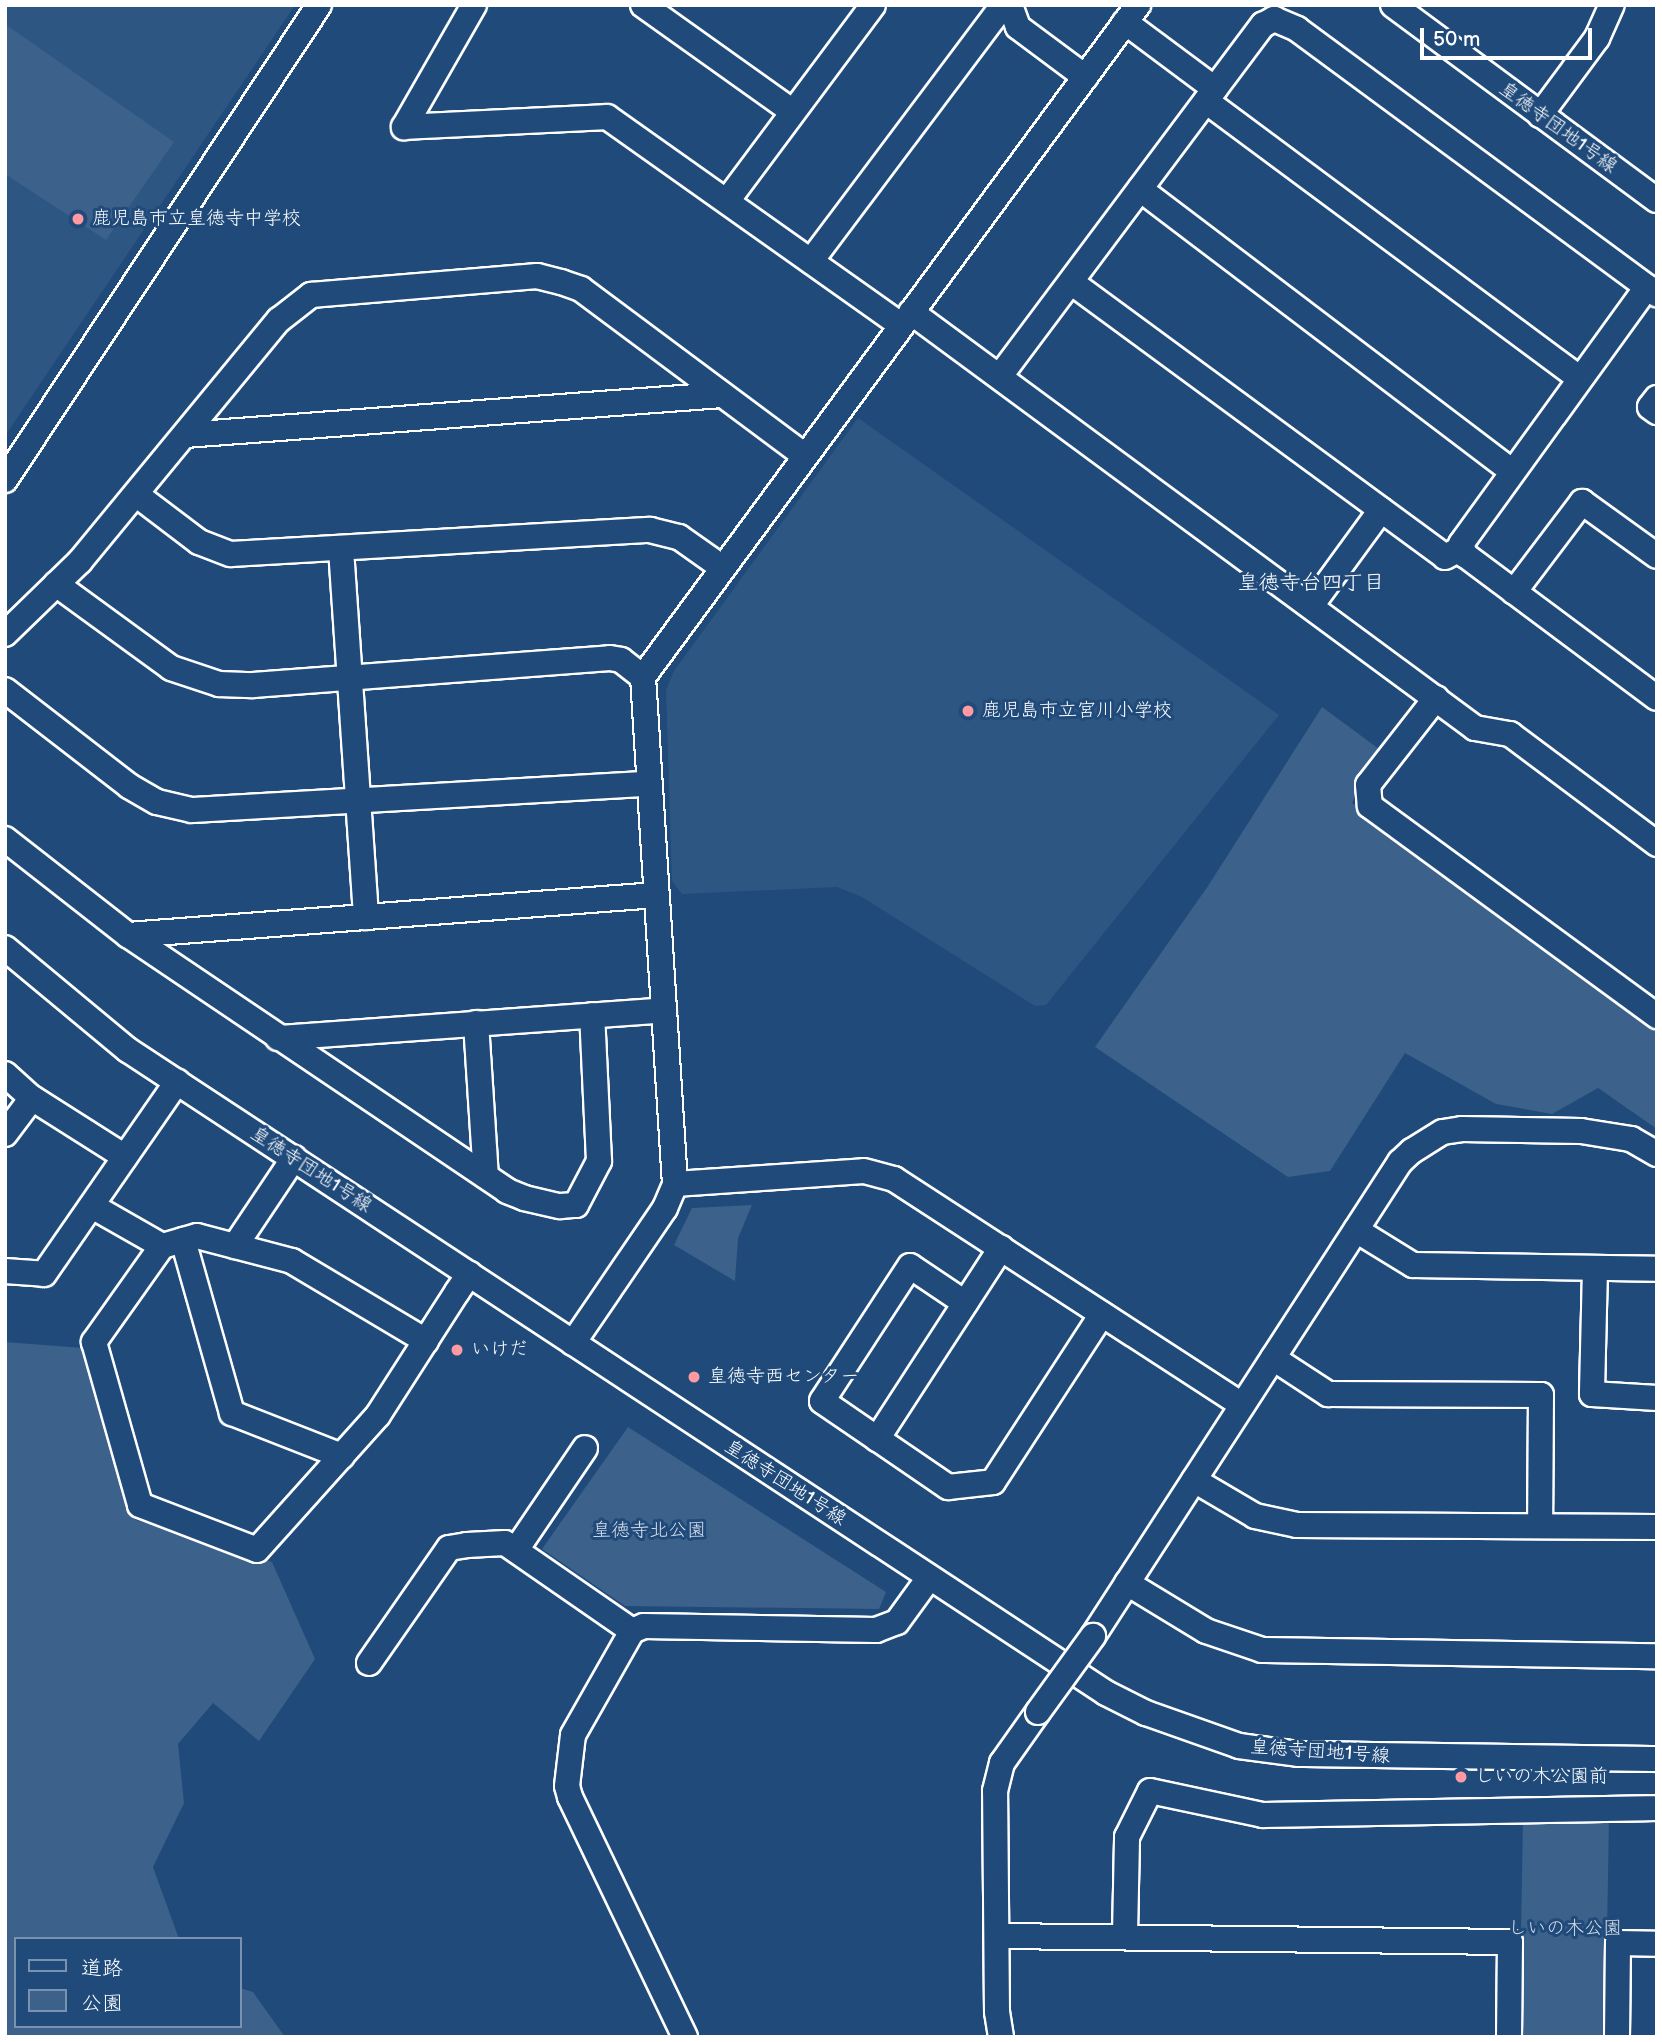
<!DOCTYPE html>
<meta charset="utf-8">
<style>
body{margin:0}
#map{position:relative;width:1662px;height:2042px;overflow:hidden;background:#1f4a7a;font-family:"Balsamiq Sans","Klee One",sans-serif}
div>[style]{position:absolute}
.built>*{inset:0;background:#2e5683}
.green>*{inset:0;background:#3c618b;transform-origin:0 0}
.roads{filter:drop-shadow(2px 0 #fff) drop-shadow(-2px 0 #fff) drop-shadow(0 2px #fff) drop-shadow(0 -2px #fff)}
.minor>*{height:24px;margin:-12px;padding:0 12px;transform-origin:12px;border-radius:12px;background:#1f4a7a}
.bridges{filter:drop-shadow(2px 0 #fff) drop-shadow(-2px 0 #fff) drop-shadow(0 2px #fff) drop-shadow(0 -2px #fff)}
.minor-bridge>*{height:24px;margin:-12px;padding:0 12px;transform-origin:12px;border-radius:12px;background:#1f4a7a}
.dots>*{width:19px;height:19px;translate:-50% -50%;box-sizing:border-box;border:4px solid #1f4a7a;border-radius:50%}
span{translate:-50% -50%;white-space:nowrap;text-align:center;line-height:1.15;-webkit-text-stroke:6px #1f4a7a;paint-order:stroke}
.street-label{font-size:19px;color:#fff}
.poi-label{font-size:19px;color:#fff}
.left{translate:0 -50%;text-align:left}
.park-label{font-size:19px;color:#d8dfe8}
.neighbourhood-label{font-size:21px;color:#fff}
.frame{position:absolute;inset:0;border:7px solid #fff;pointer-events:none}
.legend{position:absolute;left:14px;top:1937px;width:228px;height:91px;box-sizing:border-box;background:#1f4a7a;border:2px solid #7992af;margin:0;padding:9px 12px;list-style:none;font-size:21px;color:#fff}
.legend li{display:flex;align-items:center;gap:14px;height:35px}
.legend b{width:35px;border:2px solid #7992af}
.scale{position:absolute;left:1420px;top:28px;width:172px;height:32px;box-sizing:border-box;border:4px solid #fff;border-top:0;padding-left:9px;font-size:21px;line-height:24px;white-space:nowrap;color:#fff;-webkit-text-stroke:5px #1f4a7a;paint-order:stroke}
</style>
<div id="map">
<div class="built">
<i style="clip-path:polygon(5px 5px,295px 5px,7px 433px,5px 432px)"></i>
<i style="clip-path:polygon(858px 418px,1279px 715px,1046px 1005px,1035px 1006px,862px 897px,837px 887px,682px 894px,672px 881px,666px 690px,674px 671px)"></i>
</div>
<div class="green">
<i style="clip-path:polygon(5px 24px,174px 142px,106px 240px,5px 174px)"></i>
<i style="clip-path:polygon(1322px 707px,1379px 749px,1352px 803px,1657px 1030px,1657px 1129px,1598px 1088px,1552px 1114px,1496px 1104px,1405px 1053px,1330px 1171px,1288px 1177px,1095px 1047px,1208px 886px)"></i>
<i style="clip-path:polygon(752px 1205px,738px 1238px,735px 1281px,674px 1245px,692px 1208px)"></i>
<i style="clip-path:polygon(5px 1342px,96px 1349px,97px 1375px,136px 1520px,272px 1562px,315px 1659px,259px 1741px,213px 1703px,178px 1744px,184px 1803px,153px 1867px,179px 1939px,16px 1939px,16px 2026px,240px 2026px,240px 1988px,253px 1992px,285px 2037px,5px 2037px)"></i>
<i style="clip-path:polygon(628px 1427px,886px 1592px,879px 1609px,625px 1606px,542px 1549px)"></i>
<i style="left:1609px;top:1819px;width:218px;height:86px;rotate:91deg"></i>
</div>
<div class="roads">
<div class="minor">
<i style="left:474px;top:5px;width:141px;rotate:119.8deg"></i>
<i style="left:404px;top:127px;width:203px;rotate:-2.8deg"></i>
<i style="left:607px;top:117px;width:360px;rotate:35.3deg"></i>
<i style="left:643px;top:5px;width:184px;rotate:35.5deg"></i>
<i style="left:1010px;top:5px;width:23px;rotate:70deg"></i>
<i style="left:1018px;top:27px;width:84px;rotate:36.7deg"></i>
<i style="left:1393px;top:5px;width:328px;rotate:36.5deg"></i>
<i style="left:1125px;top:22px;width:112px;rotate:36.7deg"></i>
<i style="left:1206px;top:101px;width:465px;rotate:36.6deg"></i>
<i style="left:1540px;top:115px;width:96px;rotate:-53.5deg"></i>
<i style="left:1597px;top:38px;width:36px;rotate:-66deg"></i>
<i style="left:1140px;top:189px;width:466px;rotate:37.2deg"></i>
<i style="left:727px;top:201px;width:244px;rotate:-53.3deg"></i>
<i style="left:811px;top:261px;width:320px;rotate:-53.1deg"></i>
<i style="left:1071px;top:282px;width:464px;rotate:36.3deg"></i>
<i style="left:1445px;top:557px;width:19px;rotate:-28deg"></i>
<i style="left:1647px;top:287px;width:317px;rotate:125.9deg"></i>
<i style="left:1461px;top:544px;width:12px;rotate:70deg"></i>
<i style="left:1465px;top:555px;width:239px;rotate:36.7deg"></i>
<i style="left:911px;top:312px;width:701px;rotate:36.41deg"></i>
<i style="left:1475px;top:728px;width:36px;rotate:10deg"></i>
<i style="left:1510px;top:734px;width:184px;rotate:36.8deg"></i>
<i style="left:1000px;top:376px;width:439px;rotate:-53.2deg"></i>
<i style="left:1263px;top:25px;width:13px;rotate:-29deg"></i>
<i style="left:1274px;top:19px;width:25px;rotate:23deg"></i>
<i style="left:1297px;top:29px;width:447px;rotate:36.4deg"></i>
<i style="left:1657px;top:398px;width:11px;rotate:128deg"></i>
<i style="left:1650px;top:407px;width:9px;rotate:36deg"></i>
<i style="left:185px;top:435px;width:538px;rotate:-4.26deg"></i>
<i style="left:5px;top:480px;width:569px;rotate:-56.53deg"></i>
<i style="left:137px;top:495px;width:78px;rotate:37.2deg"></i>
<i style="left:199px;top:542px;width:34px;rotate:21deg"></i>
<i style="left:231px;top:554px;width:420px;rotate:-3.3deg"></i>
<i style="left:650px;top:530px;width:30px;rotate:14deg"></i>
<i style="left:679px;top:537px;width:54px;rotate:35.2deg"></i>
<i style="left:341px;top:549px;width:369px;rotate:86.1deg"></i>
<i style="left:56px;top:584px;width:142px;rotate:36.1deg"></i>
<i style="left:171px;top:668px;width:51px;rotate:18.4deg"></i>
<i style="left:219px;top:684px;width:34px;rotate:2deg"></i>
<i style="left:253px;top:685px;width:358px;rotate:-4.3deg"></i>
<i style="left:610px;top:658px;width:11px;rotate:10deg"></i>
<i style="left:621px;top:660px;width:28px;rotate:38deg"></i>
<i style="left:1514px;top:592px;width:113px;rotate:-52.9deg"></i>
<i style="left:1582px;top:502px;width:92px;rotate:35.8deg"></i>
<i style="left:1311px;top:606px;width:119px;rotate:-53.9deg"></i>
<i style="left:5px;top:634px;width:105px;rotate:-44.2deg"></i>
<i style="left:80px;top:561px;width:313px;rotate:-50.5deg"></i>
<i style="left:279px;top:320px;width:41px;rotate:-38deg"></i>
<i style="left:311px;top:295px;width:227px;rotate:-4.8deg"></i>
<i style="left:537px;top:276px;width:25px;rotate:14deg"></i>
<i style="left:561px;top:282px;width:21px;rotate:19deg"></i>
<i style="left:581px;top:289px;width:279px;rotate:36.7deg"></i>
<i style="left:5px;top:690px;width:157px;rotate:37.7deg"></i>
<i style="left:129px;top:786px;width:32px;rotate:30deg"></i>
<i style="left:157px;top:802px;width:36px;rotate:13deg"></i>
<i style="left:192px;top:810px;width:457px;rotate:-3.3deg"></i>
<i style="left:1436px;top:698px;width:110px;rotate:128deg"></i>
<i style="left:1368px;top:785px;width:21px;rotate:85deg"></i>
<i style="left:1370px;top:806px;width:356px;rotate:36.2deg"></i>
<i style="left:5px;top:839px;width:156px;rotate:38deg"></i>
<i style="left:128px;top:935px;width:457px;rotate:34deg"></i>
<i style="left:507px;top:1191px;width:18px;rotate:22deg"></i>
<i style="left:524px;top:1198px;width:37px;rotate:13deg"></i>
<i style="left:560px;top:1206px;width:16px;rotate:-4deg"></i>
<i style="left:576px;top:1205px;width:50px;rotate:-62.4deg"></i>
<i style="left:599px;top:1161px;width:146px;rotate:-92.7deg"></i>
<i style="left:128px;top:935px;width:530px;rotate:-4.33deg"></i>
<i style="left:5px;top:948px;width:160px;rotate:39.7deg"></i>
<i style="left:128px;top:1050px;width:1170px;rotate:33.32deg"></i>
<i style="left:1106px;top:1693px;width:45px;rotate:26.6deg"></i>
<i style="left:1146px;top:1713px;width:99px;rotate:19.5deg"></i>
<i style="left:1239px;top:1746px;width:61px;rotate:7.6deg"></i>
<i style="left:1299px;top:1754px;width:358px;rotate:0.8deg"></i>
<i style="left:476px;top:1023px;width:153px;rotate:86.3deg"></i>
<i style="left:278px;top:1038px;width:387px;rotate:-4.1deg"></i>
<i style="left:5px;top:1074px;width:36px;rotate:42deg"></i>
<i style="left:32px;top:1098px;width:110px;rotate:32.4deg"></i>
<i style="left:5px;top:1134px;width:45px;rotate:-53.1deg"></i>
<i style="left:675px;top:1184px;width:189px;rotate:-3.9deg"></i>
<i style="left:864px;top:1171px;width:31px;rotate:15deg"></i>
<i style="left:894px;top:1179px;width:415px;rotate:33deg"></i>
<i style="left:92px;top:1206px;width:81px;rotate:29.7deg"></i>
<i style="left:1356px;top:1230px;width:67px;rotate:31.6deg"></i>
<i style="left:1413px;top:1265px;width:244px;rotate:0.9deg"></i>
<i style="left:183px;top:1240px;width:180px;rotate:74.2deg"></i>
<i style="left:232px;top:1413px;width:118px;rotate:21.4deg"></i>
<i style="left:235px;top:1246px;width:106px;rotate:-56.2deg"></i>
<i style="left:1595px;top:1269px;width:125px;rotate:91.4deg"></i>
<i style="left:1592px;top:1394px;width:65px;rotate:3.5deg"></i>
<i style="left:5px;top:1271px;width:39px;rotate:4deg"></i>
<i style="left:44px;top:1274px;width:234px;rotate:-55.3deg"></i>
<i style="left:965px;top:1303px;width:66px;rotate:-146.1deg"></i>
<i style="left:910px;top:1266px;width:161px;rotate:123.1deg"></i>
<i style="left:822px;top:1401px;width:153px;rotate:34.3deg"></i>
<i style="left:948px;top:1487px;width:45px;rotate:-6.3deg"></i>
<i style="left:993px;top:1482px;width:200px;rotate:-57deg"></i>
<i style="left:426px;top:1341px;width:156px;rotate:-149.2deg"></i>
<i style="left:292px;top:1261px;width:98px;rotate:-165.3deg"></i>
<i style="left:197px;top:1236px;width:36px;rotate:164deg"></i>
<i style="left:162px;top:1246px;width:118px;rotate:125.3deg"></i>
<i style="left:94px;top:1342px;width:169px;rotate:74.2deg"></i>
<i style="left:140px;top:1505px;width:125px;rotate:21deg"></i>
<i style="left:257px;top:1550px;width:181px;rotate:-48.1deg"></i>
<i style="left:378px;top:1415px;width:146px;rotate:-57.3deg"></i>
<i style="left:457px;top:1292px;width:22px;rotate:-56deg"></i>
<i style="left:573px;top:1343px;width:163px;rotate:-55.7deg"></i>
<i style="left:665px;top:1208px;width:26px;rotate:-67deg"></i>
<i style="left:675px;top:1184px;width:508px;rotate:-93.61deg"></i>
<i style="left:643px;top:677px;width:835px;rotate:-53.62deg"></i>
<i style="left:1273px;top:1358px;width:66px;rotate:33.2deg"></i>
<i style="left:1328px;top:1394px;width:213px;rotate:0.3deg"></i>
<i style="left:1541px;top:1395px;width:131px;rotate:90.4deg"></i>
<i style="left:877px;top:1439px;width:228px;rotate:-57deg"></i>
<i style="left:1194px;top:1480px;width:71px;rotate:30.5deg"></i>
<i style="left:1255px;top:1516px;width:43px;rotate:12.1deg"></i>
<i style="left:1297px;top:1525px;width:360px;rotate:0.3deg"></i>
<i style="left:516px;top:1550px;width:123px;rotate:-55.9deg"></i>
<i style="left:1127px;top:1583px;width:92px;rotate:31.3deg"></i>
<i style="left:1206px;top:1631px;width:59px;rotate:18.7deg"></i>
<i style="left:1262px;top:1650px;width:395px;rotate:0.9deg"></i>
<i style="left:1093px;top:1636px;width:565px;rotate:-57.07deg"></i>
<i style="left:1400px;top:1162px;width:16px;rotate:-43deg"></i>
<i style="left:1412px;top:1151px;width:36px;rotate:-32deg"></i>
<i style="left:1443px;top:1132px;width:19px;rotate:-9deg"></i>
<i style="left:1462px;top:1129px;width:119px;rotate:1deg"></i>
<i style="left:1581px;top:1131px;width:51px;rotate:9.1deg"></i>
<i style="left:1631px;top:1139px;width:30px;rotate:30deg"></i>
<i style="left:369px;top:1663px;width:140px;rotate:-55.2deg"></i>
<i style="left:449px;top:1548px;width:18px;rotate:-9deg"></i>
<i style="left:467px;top:1545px;width:38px;rotate:-3deg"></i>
<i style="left:505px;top:1543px;width:155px;rotate:34.7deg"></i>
<i style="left:1125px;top:1935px;width:98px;rotate:-88.8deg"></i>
<i style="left:1127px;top:1837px;width:51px;rotate:-63.4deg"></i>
<i style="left:1150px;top:1791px;width:116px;rotate:12deg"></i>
<i style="left:1263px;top:1815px;width:394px;rotate:-1deg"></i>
<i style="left:997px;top:1936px;width:513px;rotate:0.67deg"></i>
<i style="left:1510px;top:1942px;width:95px;rotate:90.6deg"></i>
<i style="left:685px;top:2037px;width:266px;rotate:-115.6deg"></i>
<i style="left:570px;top:1797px;width:11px;rotate:-105deg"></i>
<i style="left:567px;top:1786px;width:51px;rotate:-83.3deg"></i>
<i style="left:573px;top:1735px;width:120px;rotate:-60.4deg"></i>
<i style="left:632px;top:1631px;width:13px;rotate:-23deg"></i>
<i style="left:644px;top:1626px;width:232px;rotate:1deg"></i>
<i style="left:876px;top:1630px;width:22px;rotate:-21deg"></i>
<i style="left:897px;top:1622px;width:54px;rotate:-54deg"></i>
<i style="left:1001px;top:2037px;width:25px;rotate:-99deg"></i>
<i style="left:997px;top:2012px;width:221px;rotate:-90.5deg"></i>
<i style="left:995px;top:1791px;width:29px;rotate:-76deg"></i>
<i style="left:1002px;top:1763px;width:62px;rotate:-54.8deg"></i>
<i style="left:1617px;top:2037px;width:94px;rotate:-89.4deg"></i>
<i style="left:1618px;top:1943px;width:39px;rotate:1deg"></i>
</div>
</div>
<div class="bridges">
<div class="minor-bridge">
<i style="left:1038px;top:1712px;width:94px;rotate:-54.1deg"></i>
</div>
</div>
<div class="dots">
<i style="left:78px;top:219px;background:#ff9aa2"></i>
<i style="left:968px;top:711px;background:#ff9aa2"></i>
<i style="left:457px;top:1350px;background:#ff9aa2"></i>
<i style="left:694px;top:1377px;background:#ff9aa2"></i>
<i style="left:1461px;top:1777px;background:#ff9aa2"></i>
</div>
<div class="street-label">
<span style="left:1558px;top:128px;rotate:36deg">皇徳寺団地1号線</span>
<span style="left:311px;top:1170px;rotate:33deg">皇徳寺団地1号線</span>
<span style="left:785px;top:1483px;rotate:33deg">皇徳寺団地1号線</span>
<span style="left:1320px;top:1752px;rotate:4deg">皇徳寺団地1号線</span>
</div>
<div class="poi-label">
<span class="left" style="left:92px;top:219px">鹿児島市立皇徳寺中学校</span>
<span class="left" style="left:982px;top:711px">鹿児島市立宮川小学校</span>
<span class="left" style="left:471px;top:1350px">いけだ</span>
<span class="left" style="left:708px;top:1377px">皇徳寺西センター</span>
<span class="left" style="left:1475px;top:1777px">しいの木公園前</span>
</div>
<div class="park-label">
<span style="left:649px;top:1531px">皇徳寺北公園</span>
<span style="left:1565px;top:1929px">しいの木公園</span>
</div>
<div class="neighbourhood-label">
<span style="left:1311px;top:583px">皇徳寺台四丁目</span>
</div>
<div class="frame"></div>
<ul class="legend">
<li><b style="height:9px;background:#1f4a7a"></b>道路</li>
<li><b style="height:19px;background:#3c618b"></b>公園</li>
</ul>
<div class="scale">50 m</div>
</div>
